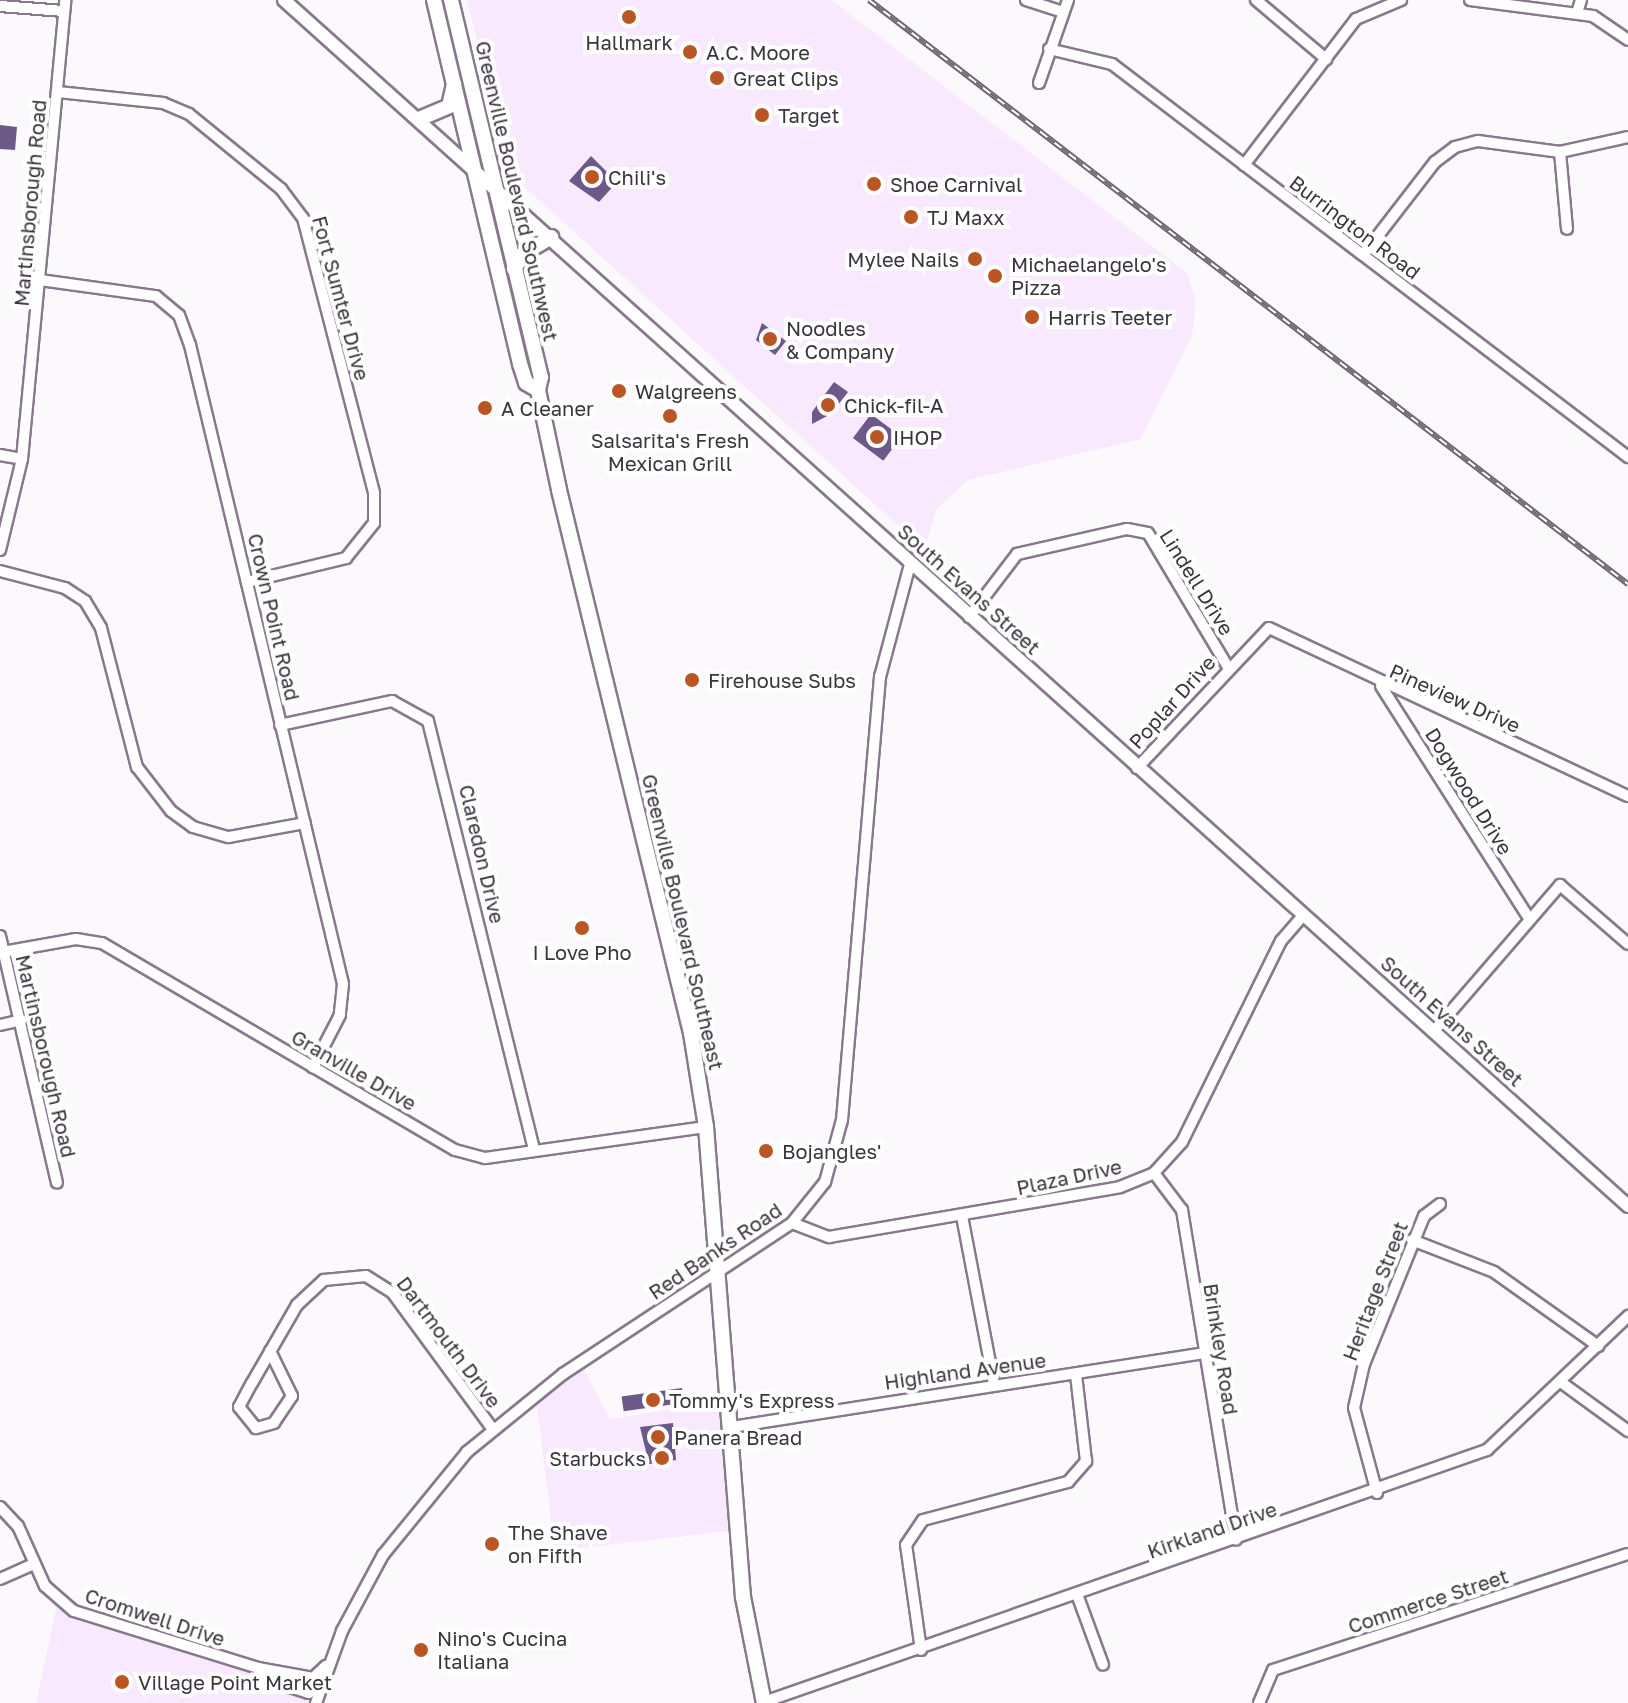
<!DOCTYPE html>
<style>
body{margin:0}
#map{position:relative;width:1628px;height:1703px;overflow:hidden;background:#fcf9fd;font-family:"Golos Text",sans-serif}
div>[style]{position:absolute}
.built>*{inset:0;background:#f9e9fe}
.building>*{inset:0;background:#6c5889;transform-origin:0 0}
.roads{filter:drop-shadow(2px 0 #87798b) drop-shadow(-2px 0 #87798b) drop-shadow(0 2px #87798b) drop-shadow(0 -2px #87798b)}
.minor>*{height:10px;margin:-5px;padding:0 5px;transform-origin:5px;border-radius:5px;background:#fff}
.major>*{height:12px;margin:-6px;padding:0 6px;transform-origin:6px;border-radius:6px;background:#fff}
.highway>*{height:14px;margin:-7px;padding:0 7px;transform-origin:7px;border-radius:7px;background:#fff}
.rail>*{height:6px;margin-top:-3px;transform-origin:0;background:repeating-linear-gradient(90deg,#fff 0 9px,#6d686f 0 18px);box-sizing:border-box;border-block:2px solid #6d686f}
.dots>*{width:22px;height:22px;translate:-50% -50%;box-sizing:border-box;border:4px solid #fff;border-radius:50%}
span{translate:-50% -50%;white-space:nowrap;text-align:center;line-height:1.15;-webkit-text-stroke:8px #fff;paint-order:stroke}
.poi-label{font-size:20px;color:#3a343c}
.left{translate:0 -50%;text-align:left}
.right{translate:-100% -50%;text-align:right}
.street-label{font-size:20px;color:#3a343c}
</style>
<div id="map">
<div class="built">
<i style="clip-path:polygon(467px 0,832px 0,1187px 273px,1196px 302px,1192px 336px,1141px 439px,968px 480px,936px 510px,925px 550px,510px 174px)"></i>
<i style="clip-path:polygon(580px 1362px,610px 1419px,730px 1400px,738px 1530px,555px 1551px,537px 1408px,530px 1398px)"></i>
<i style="clip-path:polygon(58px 1599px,74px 1611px,258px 1668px,262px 1678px,318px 1696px,316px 1703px,36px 1703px)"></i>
</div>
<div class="building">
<i style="clip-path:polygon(0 125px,17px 127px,15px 150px,0 149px)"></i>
<i style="clip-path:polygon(591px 156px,617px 182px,599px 202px,569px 181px)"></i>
<i style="clip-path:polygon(762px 323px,786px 341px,775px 355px,756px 340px)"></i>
<i style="clip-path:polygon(834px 382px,848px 392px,831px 414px,812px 424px,812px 412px)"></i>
<i style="left:871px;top:414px;width:38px;height:30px;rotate:37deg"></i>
<i style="left:682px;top:1388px;width:15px;height:61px;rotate:82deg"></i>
<i style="clip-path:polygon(673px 1423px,676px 1460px,649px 1464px,640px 1427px)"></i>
</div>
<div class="roads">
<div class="minor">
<i style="left:1026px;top:0;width:39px;rotate:18deg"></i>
<i style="left:1256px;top:0;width:92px;rotate:40.1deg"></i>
<i style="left:1470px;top:0;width:124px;rotate:7.4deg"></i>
<i style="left:1593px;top:16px;width:42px;rotate:34.4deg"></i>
<i style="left:0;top:6px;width:63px;rotate:4.5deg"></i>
<i style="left:1577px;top:13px;width:14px;rotate:-73deg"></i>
<i style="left:1049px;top:49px;width:65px;rotate:13.4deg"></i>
<i style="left:1112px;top:64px;width:649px;rotate:37.29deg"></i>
<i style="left:1039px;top:83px;width:88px;rotate:-70.7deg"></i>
<i style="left:58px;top:92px;width:106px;rotate:6deg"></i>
<i style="left:163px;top:103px;width:28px;rotate:23deg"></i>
<i style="left:189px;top:114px;width:119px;rotate:39.2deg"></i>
<i style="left:281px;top:189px;width:36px;rotate:53deg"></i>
<i style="left:303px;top:218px;width:284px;rotate:75.5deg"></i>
<i style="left:374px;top:493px;width:30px;rotate:90deg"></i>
<i style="left:374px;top:523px;width:45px;rotate:128.7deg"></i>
<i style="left:346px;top:558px;width:102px;rotate:166.4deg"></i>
<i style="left:1560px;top:152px;width:77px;rotate:84.8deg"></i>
<i style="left:1244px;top:165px;width:184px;rotate:-52.5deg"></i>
<i style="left:1356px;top:19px;width:49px;rotate:-22.9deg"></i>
<i style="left:1363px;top:255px;width:118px;rotate:-52.3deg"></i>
<i style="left:1435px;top:162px;width:25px;rotate:-37deg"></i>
<i style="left:1455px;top:147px;width:24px;rotate:-15deg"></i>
<i style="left:1478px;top:141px;width:83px;rotate:7.6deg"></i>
<i style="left:1560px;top:152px;width:70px;rotate:-12.4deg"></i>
<i style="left:40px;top:280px;width:117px;rotate:7.9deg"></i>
<i style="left:156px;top:296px;width:30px;rotate:40deg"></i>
<i style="left:179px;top:315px;width:32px;rotate:70deg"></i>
<i style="left:190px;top:345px;width:657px;rotate:76.53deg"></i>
<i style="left:343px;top:984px;width:31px;rotate:96deg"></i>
<i style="left:340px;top:1015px;width:59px;rotate:117.4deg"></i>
<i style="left:0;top:455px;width:22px;rotate:10deg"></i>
<i style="left:0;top:550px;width:94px;rotate:-76.4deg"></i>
<i style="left:22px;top:459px;width:461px;rotate:-84.6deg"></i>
<i style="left:0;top:571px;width:67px;rotate:14.7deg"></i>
<i style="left:65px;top:588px;width:24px;rotate:33deg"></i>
<i style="left:85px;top:601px;width:31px;rotate:59deg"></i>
<i style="left:101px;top:628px;width:144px;rotate:75.5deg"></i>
<i style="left:137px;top:767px;width:56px;rotate:52.3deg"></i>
<i style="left:171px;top:811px;width:27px;rotate:36deg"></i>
<i style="left:193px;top:827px;width:37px;rotate:16deg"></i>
<i style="left:229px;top:837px;width:77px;rotate:-10.4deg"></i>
<i style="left:969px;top:617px;width:79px;rotate:-52.7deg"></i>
<i style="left:1017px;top:554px;width:113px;rotate:-12.8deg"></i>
<i style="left:1127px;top:529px;width:21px;rotate:11deg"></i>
<i style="left:1148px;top:533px;width:156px;rotate:59.2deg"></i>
<i style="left:1381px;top:686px;width:274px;rotate:57.5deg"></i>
<i style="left:280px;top:725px;width:115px;rotate:-12.1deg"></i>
<i style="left:392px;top:701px;width:41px;rotate:29.1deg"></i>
<i style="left:428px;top:721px;width:440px;rotate:76.1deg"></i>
<i style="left:1137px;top:768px;width:192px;rotate:-46.7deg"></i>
<i style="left:1269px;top:628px;width:396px;rotate:25.1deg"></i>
<i style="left:0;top:936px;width:253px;rotate:77deg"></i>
<i style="left:3px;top:952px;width:74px;rotate:-10.1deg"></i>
<i style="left:76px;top:939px;width:26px;rotate:9deg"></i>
<i style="left:102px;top:943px;width:409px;rotate:30.4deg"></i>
<i style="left:455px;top:1150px;width:31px;rotate:15deg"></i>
<i style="left:485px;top:1158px;width:223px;rotate:-8deg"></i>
<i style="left:0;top:1025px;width:22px;rotate:-13deg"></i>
<i style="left:1434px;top:1031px;width:193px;rotate:-49.2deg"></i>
<i style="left:1560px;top:885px;width:90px;rotate:40.9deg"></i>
<i style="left:1154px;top:1173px;width:46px;rotate:52.9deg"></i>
<i style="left:1182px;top:1210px;width:334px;rotate:80.7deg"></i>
<i style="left:962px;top:1216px;width:170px;rotate:79.2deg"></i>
<i style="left:792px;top:1223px;width:40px;rotate:21deg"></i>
<i style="left:829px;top:1237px;width:295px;rotate:-9.7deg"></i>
<i style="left:1120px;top:1187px;width:37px;rotate:-22deg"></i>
<i style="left:1154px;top:1173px;width:42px;rotate:-47.9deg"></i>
<i style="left:1182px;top:1142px;width:224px;rotate:-63.8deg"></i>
<i style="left:1281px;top:941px;width:33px;rotate:-49deg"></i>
<i style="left:1412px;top:1240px;width:88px;rotate:21.3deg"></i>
<i style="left:1494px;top:1272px;width:128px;rotate:35.4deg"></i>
<i style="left:270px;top:1351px;width:50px;rotate:63.9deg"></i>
<i style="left:292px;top:1396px;width:32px;rotate:124deg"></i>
<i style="left:274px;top:1423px;width:19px;rotate:164deg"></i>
<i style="left:256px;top:1428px;width:27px;rotate:-129deg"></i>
<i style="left:239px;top:1407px;width:27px;rotate:-62deg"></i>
<i style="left:252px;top:1383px;width:90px;rotate:-60deg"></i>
<i style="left:297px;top:1305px;width:37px;rotate:-43deg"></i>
<i style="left:324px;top:1280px;width:42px;rotate:-5.4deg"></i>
<i style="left:366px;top:1276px;width:31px;rotate:32deg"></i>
<i style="left:392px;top:1292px;width:169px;rotate:53.7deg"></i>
<i style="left:1562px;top:1383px;width:82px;rotate:36deg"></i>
<i style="left:732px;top:1427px;width:476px;rotate:-8.9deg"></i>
<i style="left:1377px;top:1493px;width:88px;rotate:-105.1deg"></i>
<i style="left:1354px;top:1408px;width:45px;rotate:-77.2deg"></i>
<i style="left:1364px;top:1364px;width:160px;rotate:-67.9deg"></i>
<i style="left:1424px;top:1216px;width:20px;rotate:-37deg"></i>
<i style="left:0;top:1507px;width:26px;rotate:47deg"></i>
<i style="left:18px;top:1526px;width:66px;rotate:65.8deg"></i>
<i style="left:45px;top:1586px;width:38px;rotate:41deg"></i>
<i style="left:74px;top:1611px;width:193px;rotate:17.2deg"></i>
<i style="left:258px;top:1668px;width:56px;rotate:10.3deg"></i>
<i style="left:313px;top:1678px;width:18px;rotate:-43deg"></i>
<i style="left:0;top:1579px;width:36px;rotate:-24deg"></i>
<i style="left:1078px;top:1597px;width:72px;rotate:69.8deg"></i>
<i style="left:921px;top:1650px;width:106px;rotate:-98.1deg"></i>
<i style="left:906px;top:1545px;width:30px;rotate:-56deg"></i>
<i style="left:923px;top:1520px;width:150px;rotate:-14.7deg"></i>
<i style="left:1068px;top:1482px;width:28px;rotate:-49deg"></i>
<i style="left:1086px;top:1461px;width:88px;rotate:-96.6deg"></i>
<i style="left:258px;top:1668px;width:11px;rotate:68deg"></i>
<i style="left:262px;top:1678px;width:49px;rotate:17.7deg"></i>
<i style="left:309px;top:1693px;width:19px;rotate:-58deg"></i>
<i style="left:764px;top:1702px;width:766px;rotate:-19.22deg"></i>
<i style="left:1487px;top:1450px;width:195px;rotate:-43.5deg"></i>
<i style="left:316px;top:1703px;width:77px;rotate:-70.1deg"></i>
<i style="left:342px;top:1631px;width:86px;rotate:-61.7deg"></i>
<i style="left:383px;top:1555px;width:133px;rotate:-50.8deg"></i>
<i style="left:467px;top:1452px;width:124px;rotate:-39.1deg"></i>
<i style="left:563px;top:1374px;width:274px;rotate:-33.4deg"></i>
<i style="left:792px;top:1223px;width:53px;rotate:-51.2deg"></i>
<i style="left:825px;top:1182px;width:64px;rotate:-74.7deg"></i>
<i style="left:842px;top:1120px;width:445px;rotate:-85.1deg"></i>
<i style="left:880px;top:677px;width:117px;rotate:-75.1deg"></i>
<i style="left:1259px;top:1703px;width:36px;rotate:-67deg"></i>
<i style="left:1273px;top:1670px;width:373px;rotate:-18.1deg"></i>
</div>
<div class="major">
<i style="left:284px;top:0;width:1806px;rotate:41.9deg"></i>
</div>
<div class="highway">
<i style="left:434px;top:0;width:374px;rotate:76.7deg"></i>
<i style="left:520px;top:364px;width:20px;rotate:72deg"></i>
<i style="left:526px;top:383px;width:14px;rotate:30deg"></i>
<i style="left:451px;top:0;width:388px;rotate:76.6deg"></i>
<i style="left:541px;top:377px;width:13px;rotate:103deg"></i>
<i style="left:538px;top:390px;width:102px;rotate:78.1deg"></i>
<i style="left:559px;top:490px;width:559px;rotate:76.34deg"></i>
<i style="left:691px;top:1033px;width:95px;rotate:80.9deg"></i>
<i style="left:706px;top:1127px;width:471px;rotate:85.5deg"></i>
<i style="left:743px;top:1597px;width:108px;rotate:78.8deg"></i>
<i style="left:419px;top:119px;width:33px;rotate:-23deg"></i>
<i style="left:449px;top:106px;width:23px;rotate:-77deg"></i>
<i style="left:514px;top:269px;width:17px;rotate:-59deg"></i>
<i style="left:523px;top:254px;width:33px;rotate:-31deg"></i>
</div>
</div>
<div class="rail">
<i style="left:869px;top:0;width:958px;rotate:37.58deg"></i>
</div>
<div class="dots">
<i style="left:629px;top:17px;background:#ba5623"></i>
<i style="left:690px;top:52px;background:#ba5623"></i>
<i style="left:717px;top:78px;background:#ba5623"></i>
<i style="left:762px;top:115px;background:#ba5623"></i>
<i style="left:592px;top:177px;background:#ba5623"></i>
<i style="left:874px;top:184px;background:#ba5623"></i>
<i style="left:911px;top:217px;background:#ba5623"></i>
<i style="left:975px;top:259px;background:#ba5623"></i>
<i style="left:995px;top:276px;background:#ba5623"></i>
<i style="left:1032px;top:317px;background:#ba5623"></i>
<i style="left:770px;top:339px;background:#ba5623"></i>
<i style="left:619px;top:391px;background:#ba5623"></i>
<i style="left:828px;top:405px;background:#ba5623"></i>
<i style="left:485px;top:408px;background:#ba5623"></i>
<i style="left:670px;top:416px;background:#ba5623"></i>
<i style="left:877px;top:437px;background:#ba5623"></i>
<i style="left:692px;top:680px;background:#ba5623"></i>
<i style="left:582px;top:928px;background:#ba5623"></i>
<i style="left:766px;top:1151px;background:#ba5623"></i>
<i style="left:653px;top:1400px;background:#ba5623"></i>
<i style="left:658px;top:1437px;background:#ba5623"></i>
<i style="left:662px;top:1458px;background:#ba5623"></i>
<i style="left:492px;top:1544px;background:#ba5623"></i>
<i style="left:421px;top:1650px;background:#ba5623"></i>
<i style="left:122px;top:1682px;background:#ba5623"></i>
</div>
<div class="poi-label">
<span style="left:629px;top:42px">Hallmark</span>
<span class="left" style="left:706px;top:52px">A.C. Moore</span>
<span class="left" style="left:733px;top:78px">Great Clips</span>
<span class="left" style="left:778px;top:115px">Target</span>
<span class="left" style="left:608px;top:177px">Chili's</span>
<span class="left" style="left:890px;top:184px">Shoe Carnival</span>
<span class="left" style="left:927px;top:217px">TJ Maxx</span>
<span class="right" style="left:959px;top:259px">Mylee Nails</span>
<span class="left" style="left:1011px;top:276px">Michaelangelo's<br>Pizza</span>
<span class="left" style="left:1048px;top:317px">Harris Teeter</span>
<span class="left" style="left:786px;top:340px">Noodles<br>&amp; Company</span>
<span class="left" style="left:635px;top:391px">Walgreens</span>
<span class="left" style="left:844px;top:405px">Chick-fil-A</span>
<span class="left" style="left:501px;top:408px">A Cleaner</span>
<span class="left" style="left:893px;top:437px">IHOP</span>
<span style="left:670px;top:452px">Salsarita's Fresh<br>Mexican Grill</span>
<span class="left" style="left:708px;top:680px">Firehouse Subs</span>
<span style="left:582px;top:952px">I Love Pho</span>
<span class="left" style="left:782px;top:1151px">Bojangles'</span>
<span class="left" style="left:669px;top:1400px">Tommy's Express</span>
<span class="left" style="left:674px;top:1437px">Panera Bread</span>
<span class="right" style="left:646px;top:1458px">Starbucks</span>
<span class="left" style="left:508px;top:1544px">The Shave<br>on Fifth</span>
<span class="left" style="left:437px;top:1650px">Nino's Cucina<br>Italiana</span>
<span class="left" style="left:138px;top:1682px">Village Point Market</span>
</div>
<div class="street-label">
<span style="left:517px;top:191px;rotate:77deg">Greenville Boulevard Southwest</span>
<span style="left:30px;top:203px;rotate:-85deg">Martinsborough Road</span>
<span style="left:1355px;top:227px;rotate:37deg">Burrington Road</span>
<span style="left:341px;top:298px;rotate:75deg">Fort Sumter Drive</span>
<span style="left:1197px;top:582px;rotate:58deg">Lindell Drive</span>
<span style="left:969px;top:589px;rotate:42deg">South Evans Street</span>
<span style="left:274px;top:617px;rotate:77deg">Crown Point Road</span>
<span style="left:1455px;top:698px;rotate:24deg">Pineview Drive</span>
<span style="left:1172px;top:702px;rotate:-48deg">Poplar Drive</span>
<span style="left:1469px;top:791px;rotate:58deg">Dogwood Drive</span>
<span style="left:482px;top:854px;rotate:77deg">Claredon Drive</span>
<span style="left:683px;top:922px;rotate:77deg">Greenville Boulevard Southeast</span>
<span style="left:1452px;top:1021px;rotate:42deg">South Evans Street</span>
<span style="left:46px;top:1056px;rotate:77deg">Martinsborough Road</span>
<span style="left:354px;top:1070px;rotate:30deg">Granville Drive</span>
<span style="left:1069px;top:1177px;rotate:-12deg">Plaza Drive</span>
<span style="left:715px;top:1251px;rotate:-34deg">Red Banks Road</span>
<span style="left:1375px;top:1291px;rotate:-69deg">Heritage Street</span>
<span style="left:449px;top:1342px;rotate:53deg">Dartmouth Drive</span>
<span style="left:1221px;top:1349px;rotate:81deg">Brinkley Road</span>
<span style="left:965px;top:1371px;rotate:-8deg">Highland Avenue</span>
<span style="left:1212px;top:1530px;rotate:-19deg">Kirkland Drive</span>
<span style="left:1428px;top:1601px;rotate:-18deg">Commerce Street</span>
<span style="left:155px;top:1617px;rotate:18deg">Cromwell Drive</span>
</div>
</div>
